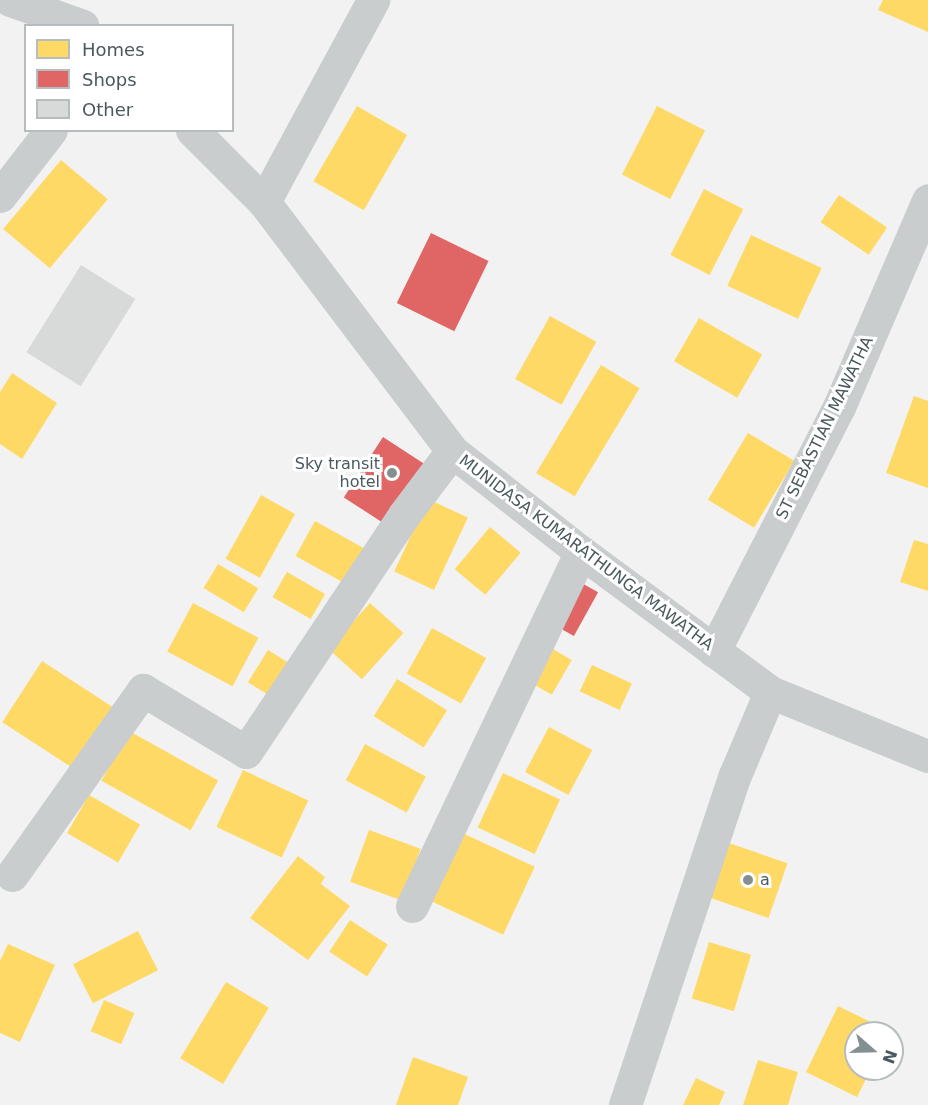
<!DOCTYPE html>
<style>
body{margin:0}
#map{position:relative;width:928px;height:1105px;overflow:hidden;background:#f2f2f2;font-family:"DejaVu Sans",sans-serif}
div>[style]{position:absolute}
.homes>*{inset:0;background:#ffd966;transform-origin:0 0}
.shops>*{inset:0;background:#e06666;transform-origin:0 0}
.building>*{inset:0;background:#d8dada;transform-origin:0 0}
.minor>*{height:33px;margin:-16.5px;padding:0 16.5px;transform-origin:16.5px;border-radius:16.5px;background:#c9cdce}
.dots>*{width:16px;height:16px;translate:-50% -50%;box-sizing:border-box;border:3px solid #fff;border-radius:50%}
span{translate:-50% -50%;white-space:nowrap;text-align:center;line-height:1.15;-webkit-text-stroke:6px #fff;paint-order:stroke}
.street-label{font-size:16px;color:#49595d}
.poi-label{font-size:16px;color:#49595d}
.right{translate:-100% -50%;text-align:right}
.left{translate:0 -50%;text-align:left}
.legend{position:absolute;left:24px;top:24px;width:210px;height:108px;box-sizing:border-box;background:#fff;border:2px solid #b6bdbe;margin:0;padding:8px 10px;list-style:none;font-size:18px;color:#49595d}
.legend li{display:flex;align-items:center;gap:12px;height:30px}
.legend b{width:30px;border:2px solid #b6bdbe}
.north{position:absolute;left:844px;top:1021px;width:60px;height:60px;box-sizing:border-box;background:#fff;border:2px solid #b6bdbe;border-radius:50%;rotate:110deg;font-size:16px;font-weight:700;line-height:24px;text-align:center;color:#49595d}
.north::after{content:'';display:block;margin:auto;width:21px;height:27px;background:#848f91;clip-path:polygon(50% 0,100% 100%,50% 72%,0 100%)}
</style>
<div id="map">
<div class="homes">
<i style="clip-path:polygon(883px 0,928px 0,928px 32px,878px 10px)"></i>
<i style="left:357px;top:106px;width:58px;height:87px;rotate:30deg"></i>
<i style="left:657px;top:106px;width:54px;height:77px;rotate:27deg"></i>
<i style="left:61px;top:160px;width:61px;height:90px;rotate:40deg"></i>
<i style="left:704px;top:189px;width:44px;height:74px;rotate:27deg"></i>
<i style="left:839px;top:195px;width:58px;height:33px;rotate:34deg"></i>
<i style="left:751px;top:235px;width:78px;height:56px;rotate:25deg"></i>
<i style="left:550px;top:316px;width:53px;height:72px;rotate:29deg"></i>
<i style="left:699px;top:318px;width:73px;height:50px;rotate:30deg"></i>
<i style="left:601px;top:365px;width:45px;height:126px;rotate:31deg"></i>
<i style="clip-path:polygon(12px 373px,57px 403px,22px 459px,0 444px,0 392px)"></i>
<i style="clip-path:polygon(914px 396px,928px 401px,928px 488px,886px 473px)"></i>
<i style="left:748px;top:433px;width:54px;height:78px;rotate:31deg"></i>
<i style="left:261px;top:495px;width:39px;height:73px;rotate:29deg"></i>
<i style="left:428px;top:499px;width:44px;height:80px;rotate:25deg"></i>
<i style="left:315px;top:521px;width:56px;height:40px;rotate:29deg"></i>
<i style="left:490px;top:527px;width:40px;height:55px;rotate:40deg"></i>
<i style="clip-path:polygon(914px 540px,928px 544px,928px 591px,900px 582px)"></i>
<i style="left:218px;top:564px;width:47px;height:28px;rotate:31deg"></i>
<i style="left:287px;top:572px;width:44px;height:29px;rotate:30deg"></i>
<i style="left:193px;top:603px;width:74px;height:55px;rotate:28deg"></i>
<i style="left:370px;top:603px;width:45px;height:62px;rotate:42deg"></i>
<i style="left:432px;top:628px;width:62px;height:52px;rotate:29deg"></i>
<i style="left:551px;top:648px;width:24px;height:40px;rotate:30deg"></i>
<i style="left:268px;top:650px;width:28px;height:38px;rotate:32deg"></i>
<i style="left:42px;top:661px;width:87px;height:73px;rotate:33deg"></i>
<i style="left:592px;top:665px;width:44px;height:29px;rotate:25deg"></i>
<i style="left:397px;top:679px;width:59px;height:44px;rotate:32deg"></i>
<i style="left:549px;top:727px;width:49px;height:51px;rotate:28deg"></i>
<i style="left:129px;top:731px;width:102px;height:57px;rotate:29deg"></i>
<i style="left:365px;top:744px;width:69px;height:41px;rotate:28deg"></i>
<i style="left:243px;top:770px;width:72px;height:63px;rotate:25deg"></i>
<i style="left:503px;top:773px;width:63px;height:60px;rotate:25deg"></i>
<i style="left:89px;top:795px;width:59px;height:44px;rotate:30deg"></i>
<i style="left:369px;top:830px;width:55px;height:55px;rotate:20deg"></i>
<i style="left:456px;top:830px;width:87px;height:75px;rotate:25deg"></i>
<i style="left:726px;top:842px;width:65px;height:58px;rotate:19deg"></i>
<i style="clip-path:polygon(298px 856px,325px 877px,321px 884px,350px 906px,308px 960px,250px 918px)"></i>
<i style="left:350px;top:920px;width:45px;height:38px;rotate:33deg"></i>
<i style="left:138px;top:931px;width:44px;height:73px;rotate:63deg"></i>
<i style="left:709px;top:942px;width:44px;height:59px;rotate:17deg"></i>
<i style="clip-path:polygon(8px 944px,55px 965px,20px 1042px,0 1033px,0 961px)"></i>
<i style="left:226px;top:982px;width:50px;height:89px;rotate:31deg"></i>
<i style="left:104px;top:1000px;width:33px;height:34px;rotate:23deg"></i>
<i style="clip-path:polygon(838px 1006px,889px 1031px,888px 1033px,856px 1033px,856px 1069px,871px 1069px,857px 1097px,806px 1072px)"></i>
<i style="clip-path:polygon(413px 1057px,468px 1077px,458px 1105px,396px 1105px)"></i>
<i style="clip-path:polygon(758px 1060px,798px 1072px,788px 1105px,743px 1105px)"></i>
<i style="clip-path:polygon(696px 1078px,725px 1092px,719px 1105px,683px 1105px)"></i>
</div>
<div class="shops">
<i style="left:431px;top:233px;width:64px;height:78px;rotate:26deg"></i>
<i style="left:383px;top:437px;width:49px;height:72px;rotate:33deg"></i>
<i style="left:578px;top:581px;width:23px;height:50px;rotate:29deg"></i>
</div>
<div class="building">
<i style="left:81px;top:265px;width:64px;height:103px;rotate:32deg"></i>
</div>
<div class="minor">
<i style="left:10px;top:0;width:77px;rotate:19.6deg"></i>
<i style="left:192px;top:130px;width:102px;rotate:45deg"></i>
<i style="left:264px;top:202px;width:312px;rotate:52.9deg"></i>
<i style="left:452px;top:451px;width:164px;rotate:38.1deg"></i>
<i style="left:581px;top:552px;width:235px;rotate:36.5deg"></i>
<i style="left:770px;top:692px;width:170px;rotate:22.1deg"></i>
<i style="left:0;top:196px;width:83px;rotate:-52.3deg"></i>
<i style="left:264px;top:202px;width:230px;rotate:-61.6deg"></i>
<i style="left:714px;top:651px;width:274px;rotate:-62.9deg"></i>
<i style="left:839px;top:407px;width:225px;rotate:-66.7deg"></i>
<i style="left:12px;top:875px;width:227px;rotate:-54.7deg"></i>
<i style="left:143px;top:690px;width:120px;rotate:31deg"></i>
<i style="left:246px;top:752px;width:285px;rotate:-56.3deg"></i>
<i style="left:404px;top:515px;width:80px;rotate:-53.1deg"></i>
<i style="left:412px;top:906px;width:392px;rotate:-64.5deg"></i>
<i style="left:625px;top:1105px;width:348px;rotate:-71.6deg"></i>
<i style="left:735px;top:775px;width:90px;rotate:-67.1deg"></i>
</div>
<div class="dots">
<i style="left:392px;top:473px;background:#848f91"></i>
<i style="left:748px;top:880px;background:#848f91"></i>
</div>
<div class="street-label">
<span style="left:825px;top:428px;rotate:-64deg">ST SEBASTIAN MAWATHA</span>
<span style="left:586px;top:553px;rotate:37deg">MUNIDASA KUMARATHUNGA MAWATHA</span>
</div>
<div class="poi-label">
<span class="right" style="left:380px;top:473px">Sky transit<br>hotel</span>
<span class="left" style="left:760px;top:880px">a</span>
</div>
<ul class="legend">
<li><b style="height:16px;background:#ffd966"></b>Homes</li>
<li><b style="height:16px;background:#e06666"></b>Shops</li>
<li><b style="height:16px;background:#d8dada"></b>Other</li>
</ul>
<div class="north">N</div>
</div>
